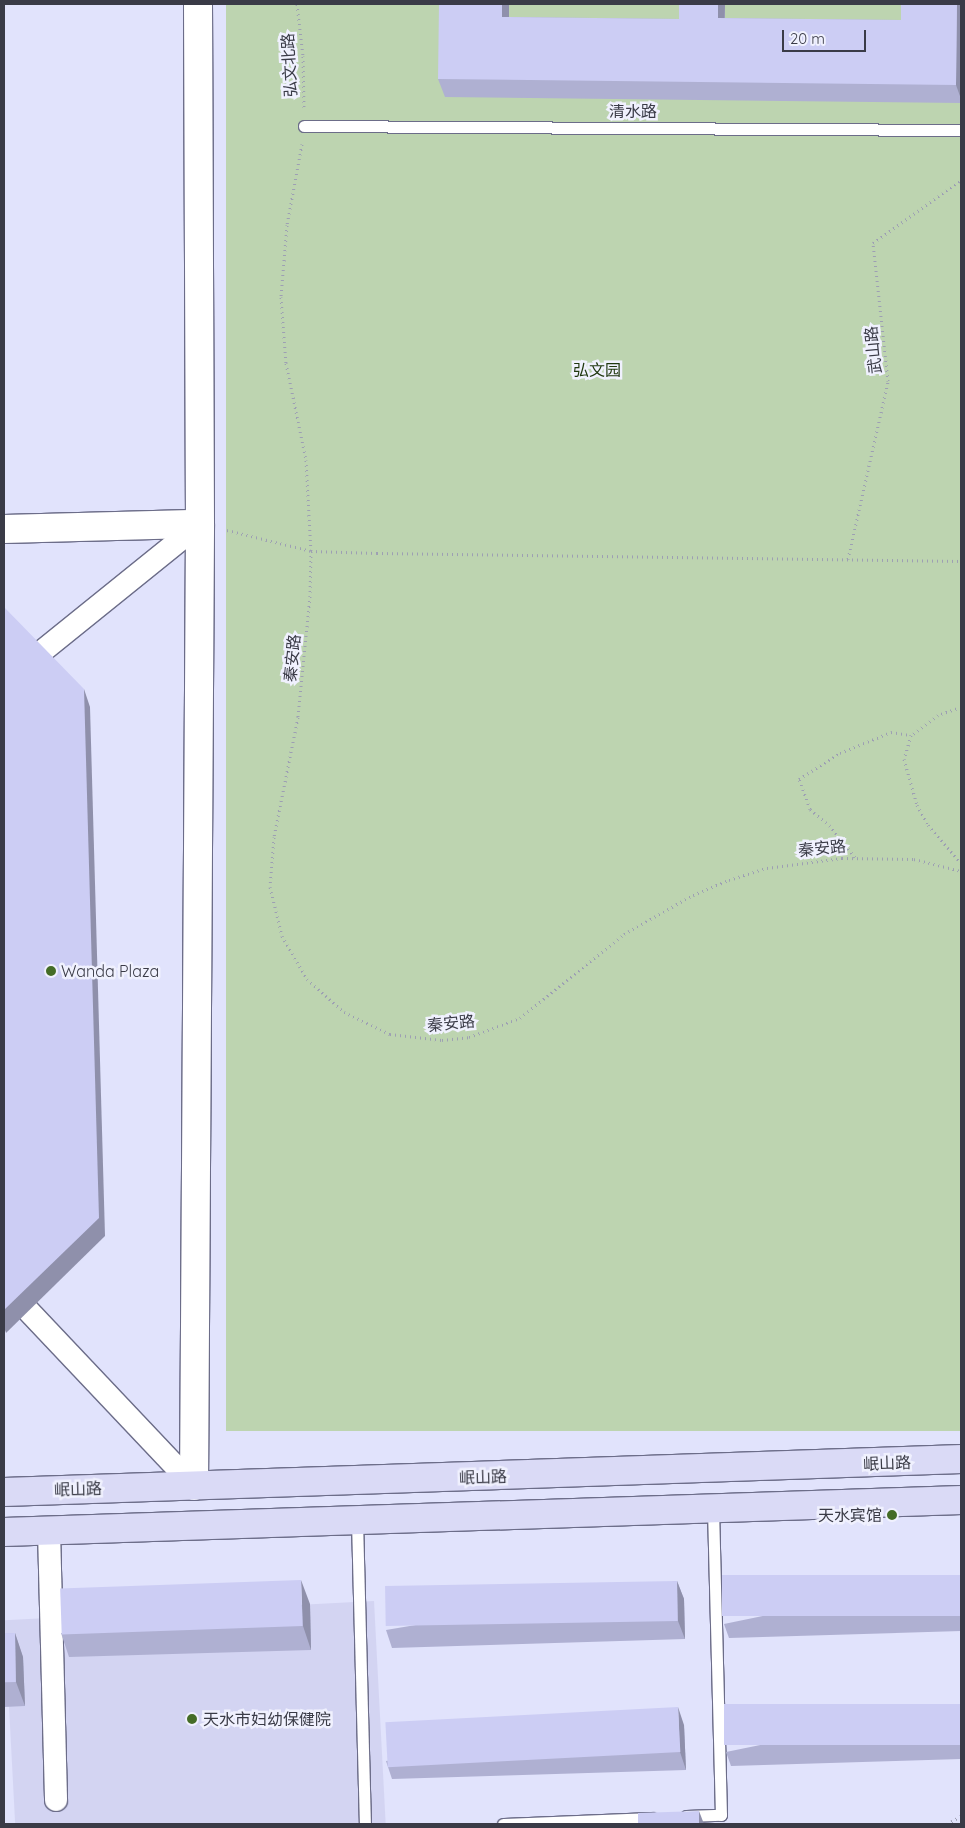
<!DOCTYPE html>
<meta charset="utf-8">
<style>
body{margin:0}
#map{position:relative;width:965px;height:1828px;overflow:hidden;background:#e1e3fc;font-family:Quicksand,"Noto Sans SC",sans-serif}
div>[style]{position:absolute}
.built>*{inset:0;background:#d3d4f2;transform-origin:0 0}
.green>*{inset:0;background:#bdd4b0;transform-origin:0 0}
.path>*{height:3px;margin-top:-1.5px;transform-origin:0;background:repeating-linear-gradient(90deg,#9d9fb3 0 1px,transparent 0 5px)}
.roads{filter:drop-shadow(1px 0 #6c6d89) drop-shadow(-1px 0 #6c6d89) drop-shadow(0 1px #6c6d89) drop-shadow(0 -1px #6c6d89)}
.lane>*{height:11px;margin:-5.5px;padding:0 5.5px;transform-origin:5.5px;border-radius:5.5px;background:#fff}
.street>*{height:22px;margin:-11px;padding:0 11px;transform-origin:11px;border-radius:11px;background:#fff}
.secondary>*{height:28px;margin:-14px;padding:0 14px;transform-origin:14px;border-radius:14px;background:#fff}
.primary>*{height:28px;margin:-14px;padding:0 14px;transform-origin:14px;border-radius:14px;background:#dadaf6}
.wall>*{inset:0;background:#afb0d2}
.shaded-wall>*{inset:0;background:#8f90ab}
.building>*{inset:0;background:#cccdf4;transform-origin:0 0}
.dots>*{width:14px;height:14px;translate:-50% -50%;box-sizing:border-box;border:2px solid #f0f1fe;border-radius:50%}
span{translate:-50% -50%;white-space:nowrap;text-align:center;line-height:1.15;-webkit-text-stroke:5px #f0f1fe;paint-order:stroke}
.street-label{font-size:16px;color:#3a3b47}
.park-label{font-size:16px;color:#213910}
.poi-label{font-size:16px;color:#3a3b47}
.left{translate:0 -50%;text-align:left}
.right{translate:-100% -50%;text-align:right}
.frame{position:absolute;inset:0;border:5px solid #3a3b47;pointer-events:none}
.scale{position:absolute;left:782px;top:30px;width:84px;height:22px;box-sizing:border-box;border:2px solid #3a3b47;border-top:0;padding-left:6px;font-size:15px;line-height:18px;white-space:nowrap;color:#3a3b47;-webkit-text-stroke:4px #f0f1fe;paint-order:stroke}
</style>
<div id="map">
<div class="built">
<i style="left:374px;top:1601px;width:223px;height:370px;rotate:87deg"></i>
</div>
<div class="green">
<i style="left:226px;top:4px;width:735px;height:1427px"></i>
</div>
<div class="path">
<i style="left:297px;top:4px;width:52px;rotate:83.4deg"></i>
<i style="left:303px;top:56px;width:52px;rotate:88.9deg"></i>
<i style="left:302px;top:144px;width:82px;rotate:100.5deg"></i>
<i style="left:287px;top:225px;width:72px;rotate:94.8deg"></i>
<i style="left:281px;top:297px;width:66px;rotate:85.7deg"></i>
<i style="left:286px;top:363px;width:99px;rotate:78.3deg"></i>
<i style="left:306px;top:460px;width:91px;rotate:86.9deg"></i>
<i style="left:311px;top:551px;width:45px;rotate:91.3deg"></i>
<i style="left:310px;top:596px;width:122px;rotate:95.7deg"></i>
<i style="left:298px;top:717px;width:122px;rotate:101.3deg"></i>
<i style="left:274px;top:837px;width:50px;rotate:94.6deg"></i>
<i style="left:270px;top:887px;width:50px;rotate:76.2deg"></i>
<i style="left:282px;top:936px;width:50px;rotate:59.8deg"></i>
<i style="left:307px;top:979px;width:50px;rotate:41.7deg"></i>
<i style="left:344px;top:1012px;width:51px;rotate:25.6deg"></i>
<i style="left:390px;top:1034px;width:52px;rotate:6.6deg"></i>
<i style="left:442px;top:1040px;width:27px;rotate:-6deg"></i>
<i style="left:469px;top:1037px;width:54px;rotate:-20.4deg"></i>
<i style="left:520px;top:1018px;width:134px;rotate:-38.9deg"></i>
<i style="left:624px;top:934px;width:79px;rotate:-29.5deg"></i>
<i style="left:693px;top:895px;width:39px;rotate:-23deg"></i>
<i style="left:729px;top:880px;width:40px;rotate:-18deg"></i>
<i style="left:767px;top:868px;width:76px;rotate:-7.6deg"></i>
<i style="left:842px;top:858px;width:72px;rotate:0.8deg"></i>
<i style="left:914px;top:859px;width:49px;rotate:14.3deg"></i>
<i style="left:227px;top:530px;width:87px;rotate:14deg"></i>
<i style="left:311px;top:551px;width:66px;rotate:1.7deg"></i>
<i style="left:377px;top:553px;width:584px;rotate:0.78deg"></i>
<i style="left:848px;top:559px;width:182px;rotate:-77.3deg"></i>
<i style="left:888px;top:381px;width:139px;rotate:-96.2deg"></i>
<i style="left:873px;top:243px;width:108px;rotate:-35.6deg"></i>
<i style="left:961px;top:707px;width:24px;rotate:161deg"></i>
<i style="left:938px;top:715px;width:34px;rotate:143deg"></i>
<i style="left:911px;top:735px;width:25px;rotate:106deg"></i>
<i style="left:904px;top:759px;width:48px;rotate:74.2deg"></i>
<i style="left:917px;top:805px;width:23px;rotate:61deg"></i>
<i style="left:928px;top:825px;width:50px;rotate:49deg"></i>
<i style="left:855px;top:857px;width:40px;rotate:-129deg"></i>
<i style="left:830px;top:826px;width:26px;rotate:-140deg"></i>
<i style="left:810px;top:809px;width:32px;rotate:-110deg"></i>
<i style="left:799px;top:779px;width:49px;rotate:-32.4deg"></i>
<i style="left:840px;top:753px;width:55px;rotate:-22.4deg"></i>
<i style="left:891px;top:732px;width:20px;rotate:9deg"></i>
<i style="left:947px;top:1824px;width:16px;rotate:-30deg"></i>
</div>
<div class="roads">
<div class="lane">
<i style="left:304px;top:126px;width:657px;rotate:0.35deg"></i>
<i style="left:357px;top:1521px;width:303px;rotate:88.5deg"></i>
<i style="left:686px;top:1816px;width:35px;rotate:-2deg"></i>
<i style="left:721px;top:1815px;width:306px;rotate:-91.5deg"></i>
<i style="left:503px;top:1824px;width:149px;rotate:-2.3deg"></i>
</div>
<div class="street">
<i style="left:4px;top:682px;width:252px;rotate:-38.9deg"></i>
<i style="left:4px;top:1285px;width:277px;rotate:46.6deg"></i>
<i style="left:49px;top:1531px;width:269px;rotate:88.5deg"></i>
</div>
<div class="secondary">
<i style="left:4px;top:529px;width:196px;rotate:-1.5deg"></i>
<i style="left:194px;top:1486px;width:962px;rotate:-89.64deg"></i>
<i style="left:200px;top:524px;width:520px;rotate:-90.22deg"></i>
</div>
<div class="primary">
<i style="left:4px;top:1492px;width:958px;rotate:-1.97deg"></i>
<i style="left:4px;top:1532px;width:958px;rotate:-1.92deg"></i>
</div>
</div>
<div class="wall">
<i style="clip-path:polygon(679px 4px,725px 4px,725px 18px,901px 20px,961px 4px,961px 103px,445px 97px,438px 79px,509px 17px,679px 19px)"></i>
<i style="clip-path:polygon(961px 1575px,961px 1631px,729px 1638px,724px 1624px)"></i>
<i style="clip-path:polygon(677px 1581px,684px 1599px,685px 1639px,392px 1648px,386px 1630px)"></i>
<i style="clip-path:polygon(310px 1604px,311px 1650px,69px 1657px,61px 1633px)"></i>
<i style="clip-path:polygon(15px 1633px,23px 1657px,25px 1706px,4px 1707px,4px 1634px)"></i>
<i style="clip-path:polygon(961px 1704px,961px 1759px,731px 1766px,726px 1752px)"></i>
<i style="clip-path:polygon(684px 1725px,686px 1770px,392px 1779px,386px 1761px)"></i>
</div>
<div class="shaded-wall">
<i style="clip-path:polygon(502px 4px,509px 4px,509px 34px,502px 17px)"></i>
<i style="clip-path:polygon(718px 4px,725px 4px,724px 36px,718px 18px)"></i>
<i style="clip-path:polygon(957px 4px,961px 4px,961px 99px,956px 85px)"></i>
<i style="clip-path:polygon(84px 689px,90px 707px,105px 1236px,6px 1333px,4px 1327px,4px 1310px)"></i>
<i style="clip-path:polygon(301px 1580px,310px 1604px,311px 1650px,303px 1626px)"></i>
<i style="clip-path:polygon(677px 1581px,684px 1599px,685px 1639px,678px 1621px)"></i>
<i style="clip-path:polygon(15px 1633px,23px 1657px,25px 1706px,16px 1682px)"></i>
<i style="clip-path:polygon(678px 1707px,684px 1725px,686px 1770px,680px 1752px)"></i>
<i style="clip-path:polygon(699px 1811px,704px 1824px,699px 1824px)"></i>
</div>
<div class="building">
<i style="clip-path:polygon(439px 4px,502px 4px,502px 17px,679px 19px,679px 4px,718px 4px,718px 18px,901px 20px,901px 4px,957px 4px,956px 85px,438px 79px)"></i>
<i style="clip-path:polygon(4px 607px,84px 689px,99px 1218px,4px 1310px)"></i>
<i style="left:961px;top:1575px;width:41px;height:239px;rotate:90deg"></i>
<i style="left:301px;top:1580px;width:46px;height:241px;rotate:88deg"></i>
<i style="left:677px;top:1581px;width:40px;height:292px;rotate:89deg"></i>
<i style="left:15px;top:1633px;width:49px;height:11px;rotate:89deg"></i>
<i style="left:961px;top:1704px;width:41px;height:237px;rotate:90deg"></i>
<i style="left:678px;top:1707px;width:45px;height:293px;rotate:87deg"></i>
<i style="clip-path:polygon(699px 1811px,699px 1824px,638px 1824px,638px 1813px)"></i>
</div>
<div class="dots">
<i style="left:51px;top:971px;background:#446c27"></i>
<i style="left:892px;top:1515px;background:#446c27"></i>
<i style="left:192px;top:1719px;background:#446c27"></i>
</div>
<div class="street-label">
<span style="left:289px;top:65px;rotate:-93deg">弘文北路</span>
<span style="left:633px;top:111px">清水路</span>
<span style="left:873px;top:350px;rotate:-96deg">武山路</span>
<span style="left:292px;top:658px;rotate:-84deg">秦安路</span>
<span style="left:822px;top:848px;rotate:-6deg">秦安路</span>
<span style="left:451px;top:1023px;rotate:-6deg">秦安路</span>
<span style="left:887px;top:1463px;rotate:-2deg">岷山路</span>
<span style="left:483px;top:1477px;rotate:-2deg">岷山路</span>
<span style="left:78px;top:1489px;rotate:-2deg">岷山路</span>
</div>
<div class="park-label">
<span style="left:597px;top:370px">弘文园</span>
</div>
<div class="poi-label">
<span class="left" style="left:61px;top:971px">Wanda Plaza</span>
<span class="right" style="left:882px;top:1515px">天水宾馆</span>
<span class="left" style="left:203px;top:1719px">天水市妇幼保健院</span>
</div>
<div class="frame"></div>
<div class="scale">20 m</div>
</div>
